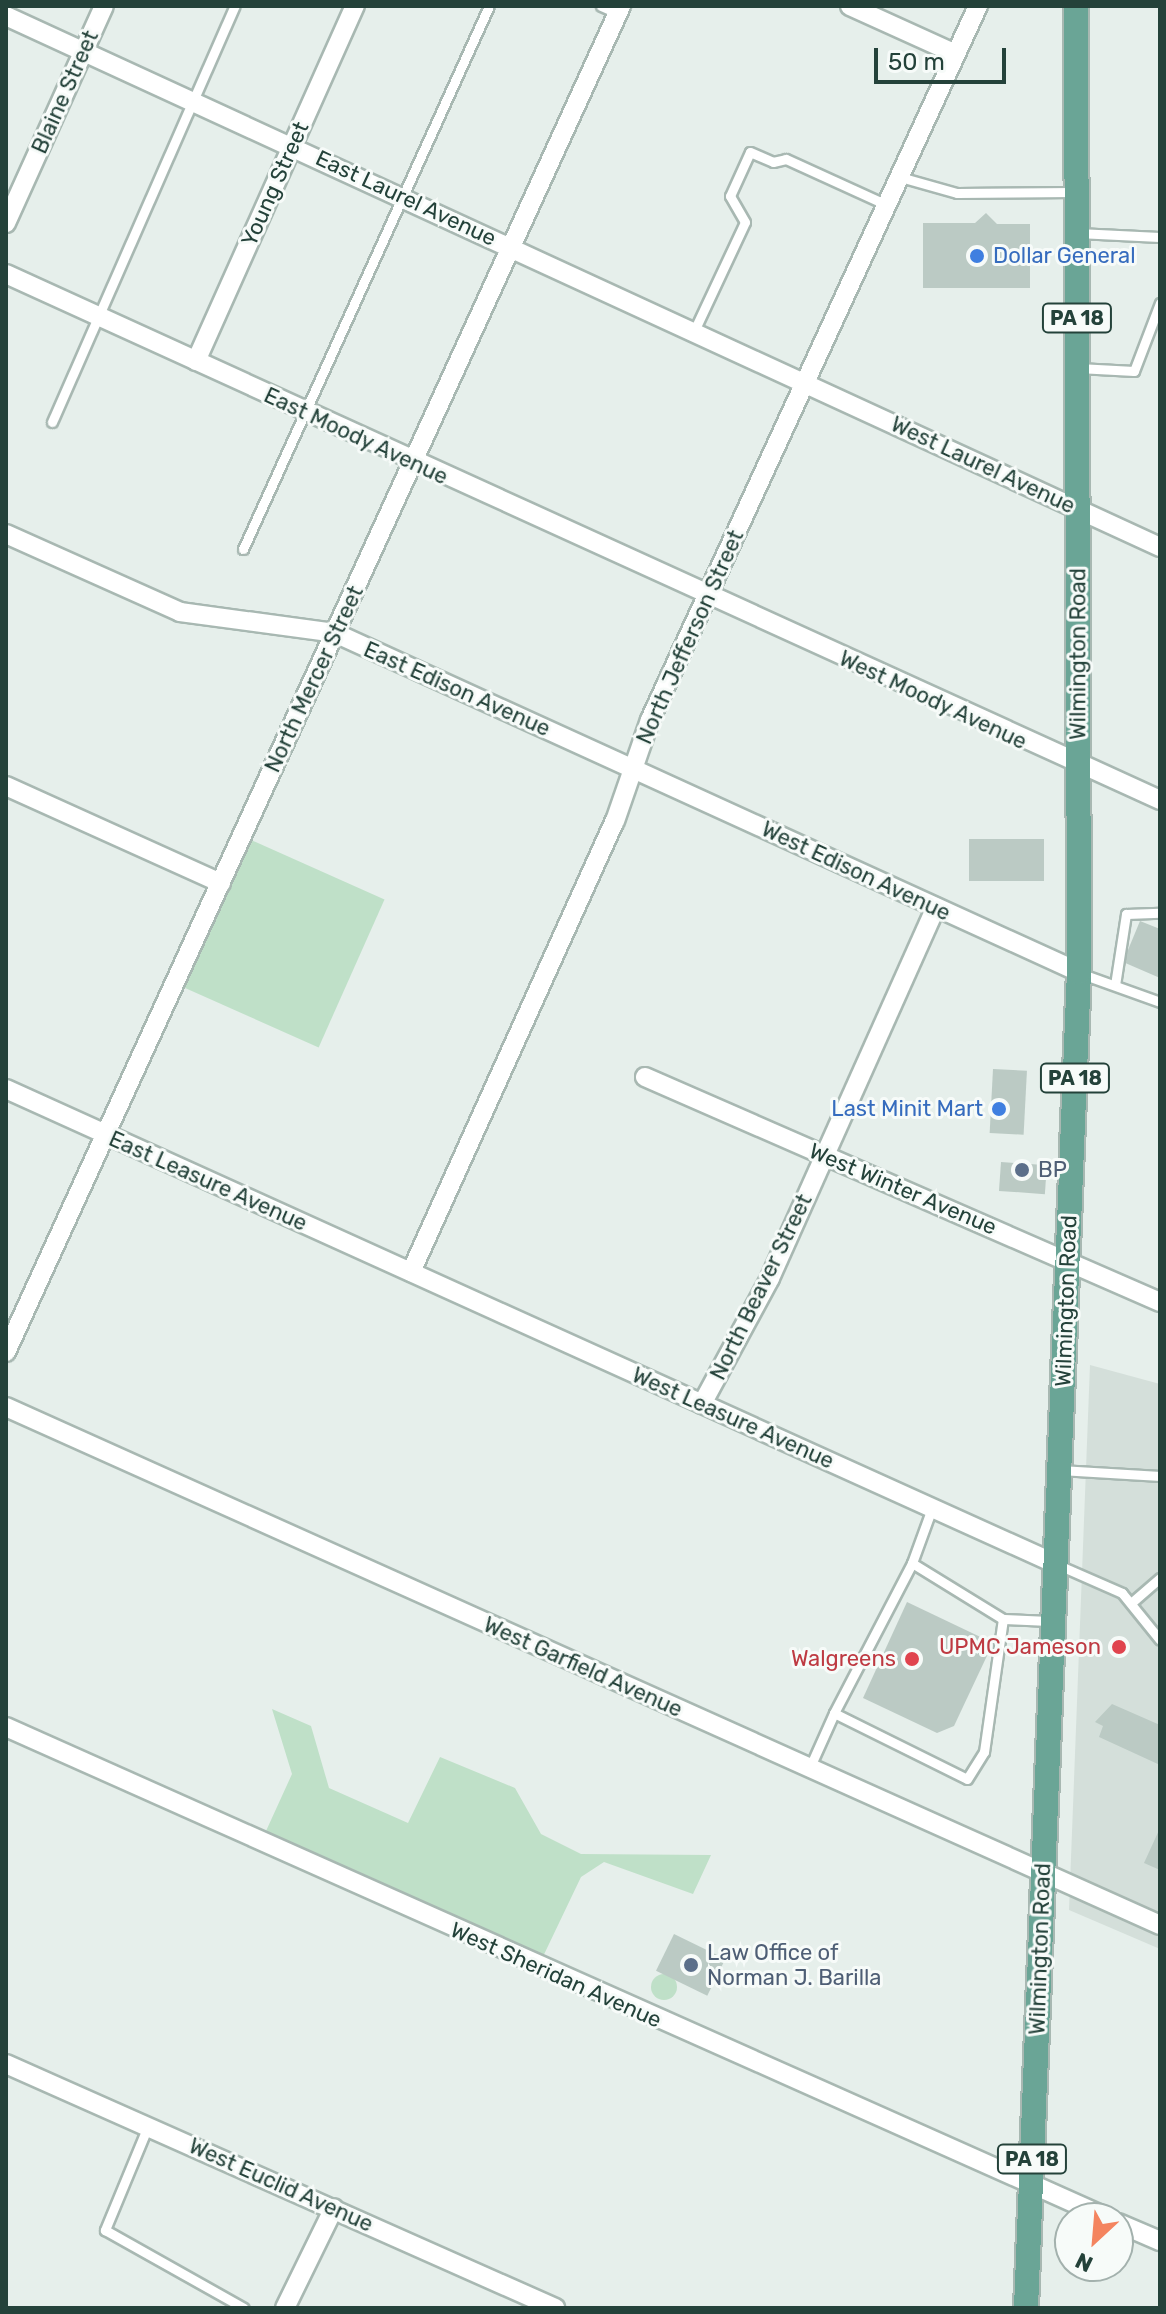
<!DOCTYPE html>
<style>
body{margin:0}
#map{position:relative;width:1166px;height:2314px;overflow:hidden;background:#e6efeb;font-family:Rubik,sans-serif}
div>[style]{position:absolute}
.built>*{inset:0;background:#d4dfda}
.green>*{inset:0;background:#bfe0c8;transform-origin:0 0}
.round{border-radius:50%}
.building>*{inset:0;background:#bbcac4;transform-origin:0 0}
.roads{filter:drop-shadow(2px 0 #a8b8b2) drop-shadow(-2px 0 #a8b8b2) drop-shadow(0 2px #a8b8b2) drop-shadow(0 -2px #a8b8b2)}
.service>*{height:9px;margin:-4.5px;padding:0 4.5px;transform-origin:4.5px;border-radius:4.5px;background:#fff}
.minor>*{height:18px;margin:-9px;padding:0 9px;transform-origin:9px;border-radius:9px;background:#fff}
.primary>*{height:24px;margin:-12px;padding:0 12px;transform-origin:12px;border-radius:12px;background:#6aa596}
.dots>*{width:22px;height:22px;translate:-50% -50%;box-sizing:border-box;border:4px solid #f7fbf9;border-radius:50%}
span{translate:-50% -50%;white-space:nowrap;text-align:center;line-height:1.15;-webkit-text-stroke:6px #f7fbf9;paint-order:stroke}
.shield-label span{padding:2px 6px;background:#f7fbf9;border:2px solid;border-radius:6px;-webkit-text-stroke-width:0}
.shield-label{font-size:20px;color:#24423a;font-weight:700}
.street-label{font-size:22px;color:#24423a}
.shop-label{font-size:22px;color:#366cbe}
.left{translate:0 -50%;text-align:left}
.right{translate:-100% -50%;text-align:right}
.service-label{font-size:22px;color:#4e5e75}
.health-label{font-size:22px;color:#be3a42}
.frame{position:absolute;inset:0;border:8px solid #24423a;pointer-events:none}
.north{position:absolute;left:1054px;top:2202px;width:80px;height:80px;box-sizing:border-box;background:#f7fbf9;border:2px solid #a3b1ad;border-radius:50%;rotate:206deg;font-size:22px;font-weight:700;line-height:32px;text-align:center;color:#24423a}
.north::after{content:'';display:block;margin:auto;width:28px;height:36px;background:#f4845f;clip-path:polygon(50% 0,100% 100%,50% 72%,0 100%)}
.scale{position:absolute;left:874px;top:48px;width:132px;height:36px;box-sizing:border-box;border:4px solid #24423a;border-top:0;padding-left:10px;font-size:24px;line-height:28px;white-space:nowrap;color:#24423a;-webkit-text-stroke:6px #f7fbf9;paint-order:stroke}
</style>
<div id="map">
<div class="built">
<i style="clip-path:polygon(1090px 1365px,1160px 1384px,1160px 1949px,1069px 1910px)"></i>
</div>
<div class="green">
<i style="left:242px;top:836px;width:156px;height:162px;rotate:24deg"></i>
<i style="clip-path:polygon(272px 1709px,311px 1726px,329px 1788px,408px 1823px,440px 1757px,515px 1788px,541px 1834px,581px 1854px,711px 1855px,693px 1894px,604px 1862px,581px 1877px,538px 1967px,261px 1842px,292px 1774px)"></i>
<i class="round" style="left:651px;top:1974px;width:26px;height:26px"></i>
</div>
<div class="building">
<i style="clip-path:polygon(986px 213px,997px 224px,1030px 224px,1030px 288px,923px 288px,923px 223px,975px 223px)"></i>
<i style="left:969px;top:839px;width:75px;height:42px"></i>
<i style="clip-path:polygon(1140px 921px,1160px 929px,1160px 978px,1123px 962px)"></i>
<i style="left:993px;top:1069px;width:34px;height:64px;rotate:3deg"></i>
<i style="left:1001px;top:1162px;width:46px;height:29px;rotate:4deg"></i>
<i style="clip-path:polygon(907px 1602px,993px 1643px,954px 1726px,937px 1733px,863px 1698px)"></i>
<i style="clip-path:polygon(1112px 1704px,1160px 1725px,1160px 1765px,1099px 1737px,1103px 1726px,1095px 1722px)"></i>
<i style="clip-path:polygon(1160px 1828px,1160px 1870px,1144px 1863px)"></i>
<i style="left:674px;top:1934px;width:57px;height:41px;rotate:26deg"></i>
</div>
<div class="roads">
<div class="service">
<i style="left:601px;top:6px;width:17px;rotate:24deg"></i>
<i style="left:900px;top:177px;width:59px;rotate:15.7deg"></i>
<i style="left:957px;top:193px;width:116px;rotate:-0.5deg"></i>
<i style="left:1077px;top:233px;width:83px;rotate:2.8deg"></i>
<i style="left:694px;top:331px;width:120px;rotate:-64.9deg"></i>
<i style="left:745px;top:222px;width:30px;rotate:-120deg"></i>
<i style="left:730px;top:196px;width:48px;rotate:-65.6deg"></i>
<i style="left:750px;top:152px;width:25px;rotate:23deg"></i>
<i style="left:773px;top:162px;width:13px;rotate:-13deg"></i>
<i style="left:786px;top:159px;width:111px;rotate:24.5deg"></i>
<i style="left:1078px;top:368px;width:56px;rotate:3.1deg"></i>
<i style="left:1134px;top:371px;width:73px;rotate:-69.1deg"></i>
<i style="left:52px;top:422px;width:454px;rotate:-66.3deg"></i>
<i style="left:243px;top:549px;width:596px;rotate:-65.63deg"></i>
<i style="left:1082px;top:974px;width:83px;rotate:19.7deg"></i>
<i style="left:1115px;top:985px;width:72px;rotate:-81.2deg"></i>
<i style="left:1126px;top:914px;width:34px;rotate:-2deg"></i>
<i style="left:1060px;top:1470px;width:100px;rotate:3.4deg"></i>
<i style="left:932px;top:1508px;width:59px;rotate:110deg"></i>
<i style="left:912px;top:1563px;width:107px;rotate:31.6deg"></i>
<i style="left:1056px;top:1564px;width:72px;rotate:23.7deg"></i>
<i style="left:1122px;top:1593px;width:60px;rotate:51deg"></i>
<i style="left:1131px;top:1603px;width:38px;rotate:-41deg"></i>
<i style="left:834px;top:1713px;width:169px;rotate:-62.5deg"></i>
<i style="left:809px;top:1769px;width:61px;rotate:-65.9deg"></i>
<i style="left:834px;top:1713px;width:148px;rotate:26.4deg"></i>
<i style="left:967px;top:1779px;width:32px;rotate:-58deg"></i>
<i style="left:984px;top:1752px;width:134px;rotate:-81.9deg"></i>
<i style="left:1003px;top:1619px;width:47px;rotate:2.4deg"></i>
<i style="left:148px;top:2126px;width:113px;rotate:112.5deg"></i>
<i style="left:105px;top:2230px;width:159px;rotate:29.3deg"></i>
</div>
<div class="minor">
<i style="left:850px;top:6px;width:116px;rotate:24.4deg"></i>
<i style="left:6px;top:16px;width:1270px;rotate:24.71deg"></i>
<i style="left:6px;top:223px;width:238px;rotate:-65.7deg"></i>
<i style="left:6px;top:274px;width:1268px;rotate:24.5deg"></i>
<i style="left:196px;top:361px;width:389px;rotate:-65.9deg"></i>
<i style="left:6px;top:534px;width:191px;rotate:24.1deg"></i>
<i style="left:180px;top:612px;width:156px;rotate:7.7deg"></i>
<i style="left:335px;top:633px;width:818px;rotate:24.5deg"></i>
<i style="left:6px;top:786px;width:236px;rotate:24.3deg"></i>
<i style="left:645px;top:1077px;width:562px;rotate:23.6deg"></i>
<i style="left:6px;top:1089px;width:1152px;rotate:24.34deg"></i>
<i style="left:411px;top:1272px;width:495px;rotate:-65.7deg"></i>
<i style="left:615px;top:821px;width:107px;rotate:-70.9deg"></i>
<i style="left:650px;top:720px;width:786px;rotate:-65.33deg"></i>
<i style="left:6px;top:1352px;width:1480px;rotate:-65.44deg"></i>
<i style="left:702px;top:1404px;width:143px;rotate:-61.6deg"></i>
<i style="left:770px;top:1278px;width:406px;rotate:-65.9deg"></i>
<i style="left:6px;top:1407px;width:1265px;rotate:24.17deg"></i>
<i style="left:6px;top:1727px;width:1206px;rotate:24.02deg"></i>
<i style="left:6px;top:2064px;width:601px;rotate:23.96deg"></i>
<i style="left:1118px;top:2223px;width:46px;rotate:23.2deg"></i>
<i style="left:285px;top:2308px;width:111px;rotate:-63.9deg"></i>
</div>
<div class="primary">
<i style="left:1026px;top:2308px;width:1337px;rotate:-87.73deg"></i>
<i style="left:1079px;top:972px;width:966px;rotate:-90.18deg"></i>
</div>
</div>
<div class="dots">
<i style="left:977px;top:256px;background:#3f7fe0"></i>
<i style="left:999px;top:1109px;background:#3f7fe0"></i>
<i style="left:1022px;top:1170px;background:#5c6f8a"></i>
<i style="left:1119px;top:1647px;background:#e0444e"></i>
<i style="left:912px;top:1659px;background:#e0444e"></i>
<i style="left:691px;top:1965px;background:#5c6f8a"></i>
</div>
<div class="shield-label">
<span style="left:1077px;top:318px">PA 18</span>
<span style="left:1075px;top:1078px">PA 18</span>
<span style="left:1032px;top:2159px">PA 18</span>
</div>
<div class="street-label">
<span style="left:65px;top:92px;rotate:-66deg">Blaine Street</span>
<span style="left:275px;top:184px;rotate:-66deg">Young Street</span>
<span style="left:406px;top:198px;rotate:25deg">East Laurel Avenue</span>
<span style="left:356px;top:436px;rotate:25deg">East Moody Avenue</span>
<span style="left:983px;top:465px;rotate:25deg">West Laurel Avenue</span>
<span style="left:690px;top:637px;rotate:-66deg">North Jefferson Street</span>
<span style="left:1078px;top:654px;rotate:-90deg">Wilmington Road</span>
<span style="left:314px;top:679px;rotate:-65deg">North Mercer Street</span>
<span style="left:457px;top:689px;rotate:24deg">East Edison Avenue</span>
<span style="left:933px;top:700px;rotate:25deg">West Moody Avenue</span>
<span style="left:856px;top:871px;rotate:25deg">West Edison Avenue</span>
<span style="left:208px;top:1181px;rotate:24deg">East Leasure Avenue</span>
<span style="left:903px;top:1189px;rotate:23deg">West Winter Avenue</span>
<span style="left:761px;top:1287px;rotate:-64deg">North Beaver Street</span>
<span style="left:1066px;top:1301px;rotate:-88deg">Wilmington Road</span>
<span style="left:733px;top:1418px;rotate:24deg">West Leasure Avenue</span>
<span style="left:583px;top:1667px;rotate:24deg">West Garfield Avenue</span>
<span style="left:1040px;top:1949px;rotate:-88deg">Wilmington Road</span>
<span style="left:556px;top:1975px;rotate:24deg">West Sheridan Avenue</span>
<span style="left:281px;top:2185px;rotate:24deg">West Euclid Avenue</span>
</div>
<div class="shop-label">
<span class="left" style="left:993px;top:256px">Dollar General</span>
<span class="right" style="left:983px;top:1109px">Last Minit Mart</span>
</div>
<div class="service-label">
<span class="left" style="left:1038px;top:1170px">BP</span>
<span class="left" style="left:707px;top:1965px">Law Office of<br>Norman J. Barilla</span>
</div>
<div class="health-label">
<span class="right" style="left:1101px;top:1647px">UPMC Jameson</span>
<span class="right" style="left:896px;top:1659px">Walgreens</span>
</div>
<div class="frame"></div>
<div class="north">N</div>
<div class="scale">50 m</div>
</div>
